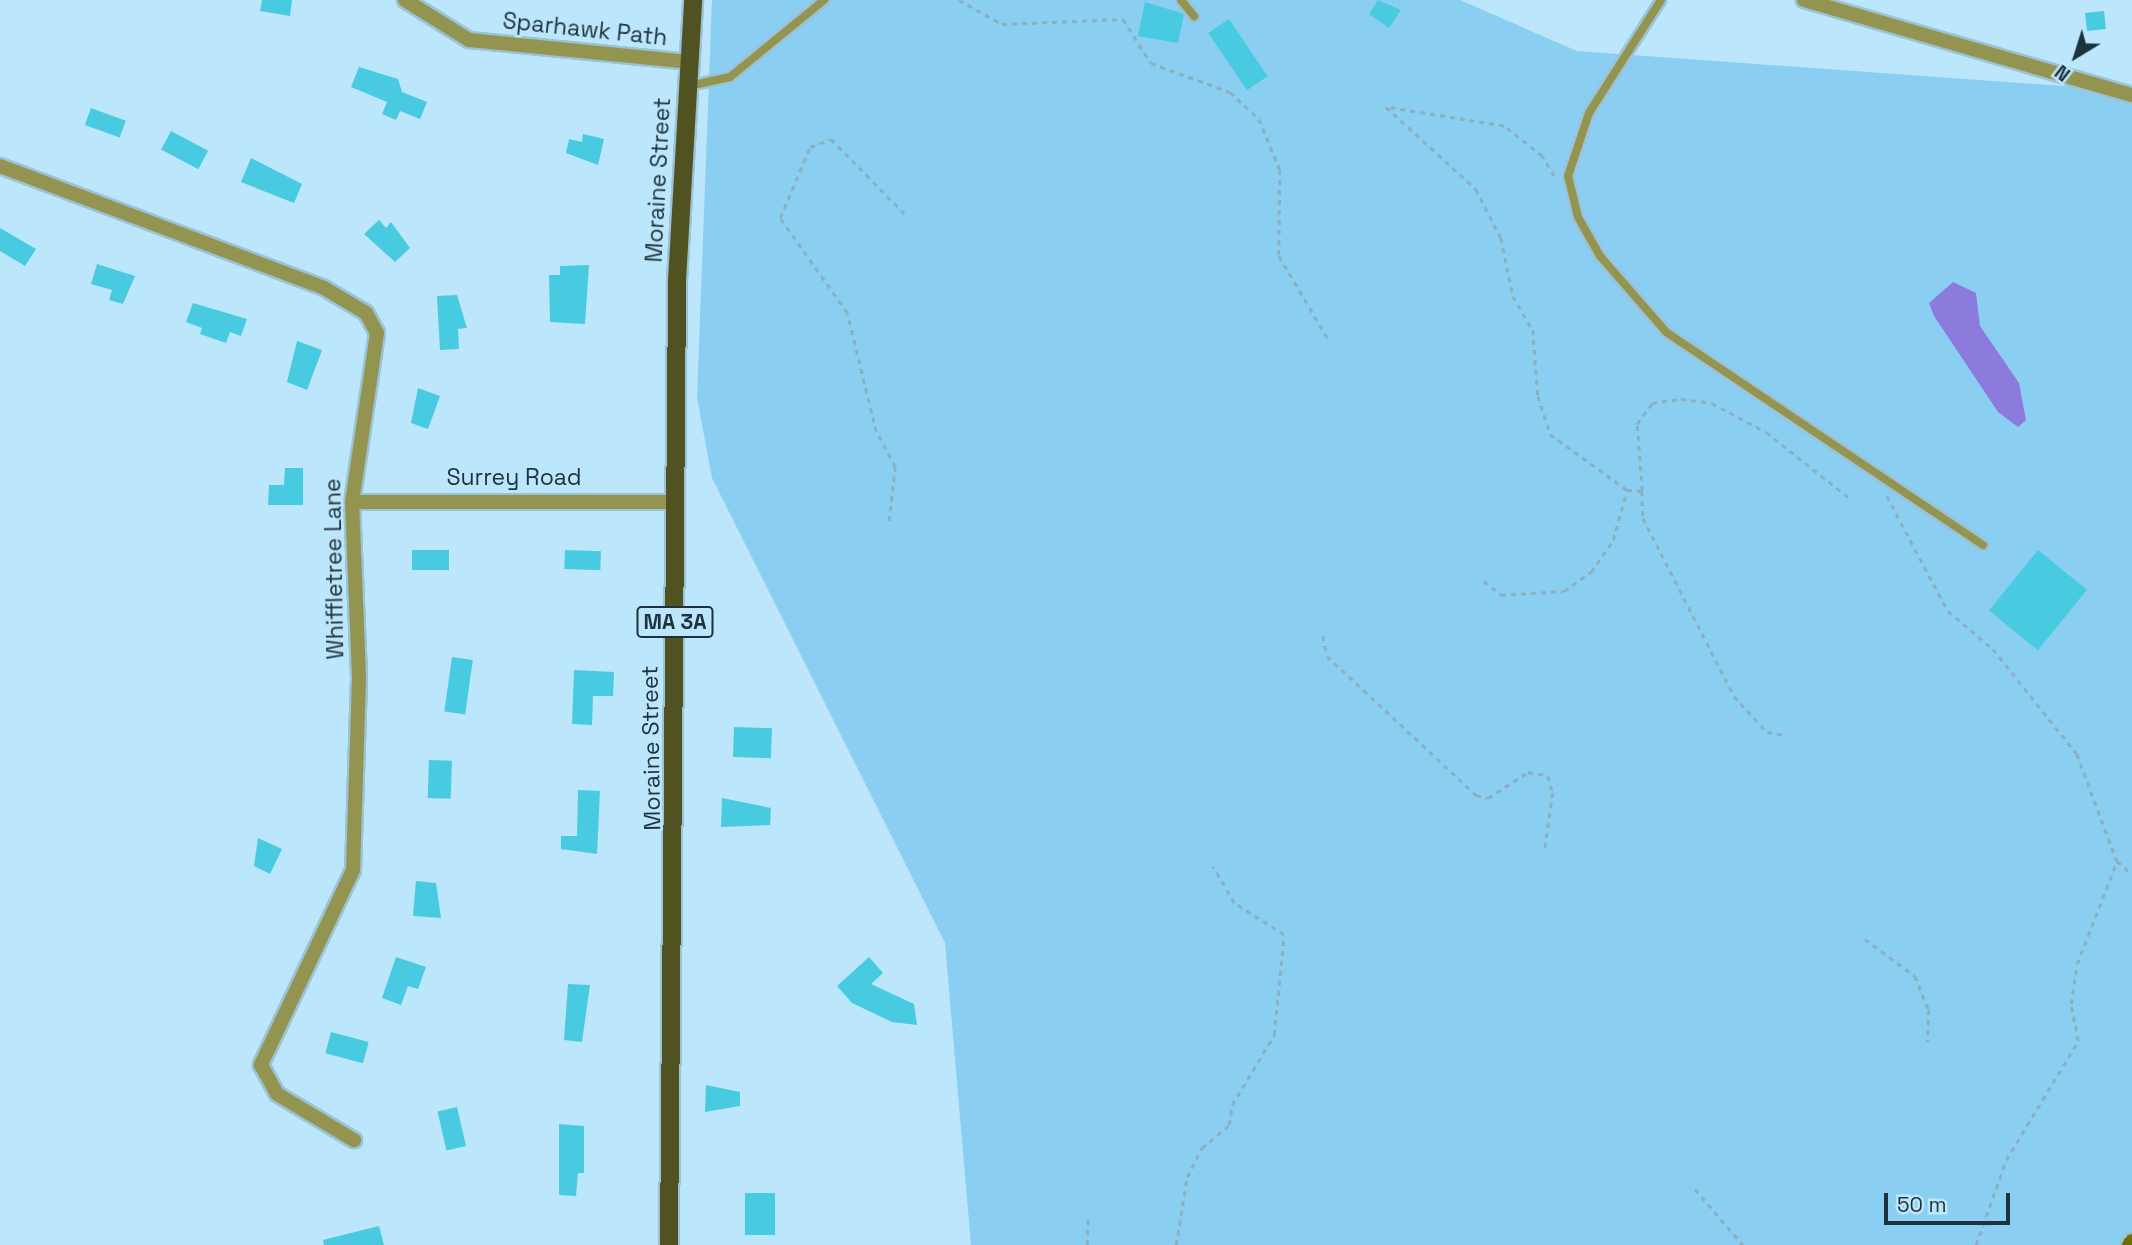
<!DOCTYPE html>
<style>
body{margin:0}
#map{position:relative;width:2132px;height:1245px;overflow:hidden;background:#bce6fb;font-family:"Space Grotesk",sans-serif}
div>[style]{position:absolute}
.green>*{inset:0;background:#8acff1}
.water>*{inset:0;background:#8c7add}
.building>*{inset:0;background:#48cbe0;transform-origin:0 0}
.path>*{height:2.5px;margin-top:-1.25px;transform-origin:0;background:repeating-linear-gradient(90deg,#8bafc0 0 5px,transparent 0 10px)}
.roads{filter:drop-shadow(2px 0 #9cc2d5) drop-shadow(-2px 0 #9cc2d5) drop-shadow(0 2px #9cc2d5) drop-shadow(0 -2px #9cc2d5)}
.service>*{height:8px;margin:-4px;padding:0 4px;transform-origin:4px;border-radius:4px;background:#93944f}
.minor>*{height:14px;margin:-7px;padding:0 7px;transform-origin:7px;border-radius:7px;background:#93944f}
.secondary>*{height:14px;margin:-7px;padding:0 7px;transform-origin:7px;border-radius:7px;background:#6e6e09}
.primary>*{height:18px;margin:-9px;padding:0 9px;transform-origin:9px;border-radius:9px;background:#515222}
span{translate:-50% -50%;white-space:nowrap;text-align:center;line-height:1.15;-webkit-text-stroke:5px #bce6fb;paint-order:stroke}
.shield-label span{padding:2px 5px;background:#bce6fb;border:2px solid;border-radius:5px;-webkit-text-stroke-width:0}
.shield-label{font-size:21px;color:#1d323c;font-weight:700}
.street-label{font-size:23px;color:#1d323c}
.north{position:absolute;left:2041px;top:21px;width:70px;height:70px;-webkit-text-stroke:5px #bce6fb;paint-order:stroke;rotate:218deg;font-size:19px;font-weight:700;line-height:28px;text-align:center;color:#1d323c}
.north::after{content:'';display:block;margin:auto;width:24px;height:32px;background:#1d323c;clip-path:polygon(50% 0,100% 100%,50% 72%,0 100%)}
.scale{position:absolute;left:1884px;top:1193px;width:126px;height:32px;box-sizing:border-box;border:4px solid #1d323c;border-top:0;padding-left:9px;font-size:21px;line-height:24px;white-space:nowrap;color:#1d323c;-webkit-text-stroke:5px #bce6fb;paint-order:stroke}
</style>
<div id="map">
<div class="green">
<i style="clip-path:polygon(712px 0,1460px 0,1577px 51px,2132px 91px,2132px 1245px,971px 1245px,945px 943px,712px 478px,697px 398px)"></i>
</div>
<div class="water">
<i style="clip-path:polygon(1953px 282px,1976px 293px,1980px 326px,2019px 383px,2026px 420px,2018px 427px,1998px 412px,1934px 316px,1929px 303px)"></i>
</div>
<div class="building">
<i style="clip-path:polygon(262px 0,292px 0,290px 16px,260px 11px)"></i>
<i style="clip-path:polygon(1378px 0,1401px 10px,1389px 28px,1369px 14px)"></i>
<i style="clip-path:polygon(1145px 2px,1184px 14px,1178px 43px,1138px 36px)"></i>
<i style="left:2104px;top:11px;width:18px;height:19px;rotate:84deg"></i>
<i style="left:1229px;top:19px;width:69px;height:25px;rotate:56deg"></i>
<i style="clip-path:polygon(359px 67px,398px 79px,402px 92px,427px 102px,420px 119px,400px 111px,396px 120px,382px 114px,387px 102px,351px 87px)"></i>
<i style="left:91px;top:108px;width:37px;height:18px;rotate:20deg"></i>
<i style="left:171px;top:131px;width:42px;height:21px;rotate:28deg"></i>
<i style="clip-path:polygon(583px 134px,604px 139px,598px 165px,566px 153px,569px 139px,582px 142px)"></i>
<i style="clip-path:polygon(251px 158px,302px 184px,294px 203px,241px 182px)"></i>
<i style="clip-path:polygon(379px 220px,386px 228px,391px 222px,410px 248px,395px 262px,364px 234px)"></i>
<i style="clip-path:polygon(0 228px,36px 249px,25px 266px,0 251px)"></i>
<i style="clip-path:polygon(97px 264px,135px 276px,123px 304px,109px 300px,112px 290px,91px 284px)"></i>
<i style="clip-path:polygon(589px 265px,585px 324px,550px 322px,549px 275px,560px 275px,560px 266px)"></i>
<i style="clip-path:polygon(457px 295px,467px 328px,458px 329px,459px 349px,440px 350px,437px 296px)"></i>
<i style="clip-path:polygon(193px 303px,247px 319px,241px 336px,230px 332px,226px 343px,200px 334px,202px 328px,186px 322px)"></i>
<i style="clip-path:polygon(297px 341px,322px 350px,307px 390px,287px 382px)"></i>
<i style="clip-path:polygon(418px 388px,440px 396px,428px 429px,411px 423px)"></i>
<i style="clip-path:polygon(285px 468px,303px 468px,303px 505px,268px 505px,269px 485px,284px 485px)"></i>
<i style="left:449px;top:550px;width:20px;height:37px;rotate:90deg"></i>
<i style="left:565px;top:550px;width:36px;height:19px;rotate:2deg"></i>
<i style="left:2038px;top:550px;width:63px;height:78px;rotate:39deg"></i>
<i style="left:452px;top:657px;width:21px;height:55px;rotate:8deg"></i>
<i style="clip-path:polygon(574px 670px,614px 672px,613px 696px,593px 696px,592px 725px,572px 724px)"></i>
<i style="left:734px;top:727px;width:38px;height:30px;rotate:2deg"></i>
<i style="left:429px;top:760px;width:23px;height:38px;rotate:2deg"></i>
<i style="clip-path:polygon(578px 790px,600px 791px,597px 854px,561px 849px,561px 836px,577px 836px)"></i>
<i style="clip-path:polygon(722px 798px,771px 808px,770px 825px,721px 827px)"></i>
<i style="clip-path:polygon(258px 838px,282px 849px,270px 874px,254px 866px)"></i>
<i style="clip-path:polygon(416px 881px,436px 883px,441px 918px,413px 916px)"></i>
<i style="clip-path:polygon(396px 957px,426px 967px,418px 989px,408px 986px,401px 1005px,382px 998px)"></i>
<i style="clip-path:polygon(869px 957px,883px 973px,871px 984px,914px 1004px,917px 1025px,892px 1022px,852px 1003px,837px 986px)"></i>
<i style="clip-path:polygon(568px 984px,590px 985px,582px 1042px,564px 1040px)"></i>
<i style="left:331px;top:1032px;width:39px;height:22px;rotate:15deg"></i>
<i style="clip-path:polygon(706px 1085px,740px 1092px,740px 1106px,705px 1112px)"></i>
<i style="left:457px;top:1107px;width:40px;height:20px;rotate:77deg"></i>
<i style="clip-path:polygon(559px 1124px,584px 1126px,584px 1173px,578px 1173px,576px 1196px,559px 1195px)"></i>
<i style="left:745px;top:1193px;width:30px;height:42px"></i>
<i style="clip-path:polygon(379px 1226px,384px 1245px,324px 1245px,323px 1240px)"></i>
</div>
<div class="path">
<i style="left:959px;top:0;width:49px;rotate:29.2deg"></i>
<i style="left:1002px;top:24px;width:121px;rotate:-2.4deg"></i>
<i style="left:1123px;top:19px;width:52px;rotate:57.5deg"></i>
<i style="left:1151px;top:63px;width:84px;rotate:20.2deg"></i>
<i style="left:1230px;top:92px;width:40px;rotate:43deg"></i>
<i style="left:1259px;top:119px;width:55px;rotate:67.6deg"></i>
<i style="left:1280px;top:170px;width:86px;rotate:90.7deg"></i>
<i style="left:1279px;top:256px;width:96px;rotate:59.4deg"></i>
<i style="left:1554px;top:176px;width:23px;rotate:-121deg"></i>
<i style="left:1542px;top:156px;width:48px;rotate:-141.7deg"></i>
<i style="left:1504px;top:126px;width:120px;rotate:-170.9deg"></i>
<i style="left:1386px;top:107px;width:122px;rotate:42.3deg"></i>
<i style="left:1476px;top:189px;width:55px;rotate:63deg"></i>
<i style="left:1501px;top:238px;width:59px;rotate:78.3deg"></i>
<i style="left:1513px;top:296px;width:39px;rotate:60deg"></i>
<i style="left:1533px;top:330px;width:66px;rotate:85.7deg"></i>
<i style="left:1538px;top:396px;width:40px;rotate:72deg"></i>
<i style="left:1550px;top:434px;width:95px;rotate:36deg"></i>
<i style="left:1642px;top:491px;width:67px;rotate:-94.3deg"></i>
<i style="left:1637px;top:424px;width:26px;rotate:-54deg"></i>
<i style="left:1652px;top:403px;width:29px;rotate:-8deg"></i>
<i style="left:1681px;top:399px;width:31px;rotate:7deg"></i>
<i style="left:1712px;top:403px;width:61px;rotate:28.2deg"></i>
<i style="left:1766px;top:432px;width:110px;rotate:38.3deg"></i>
<i style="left:1887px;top:496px;width:130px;rotate:62.1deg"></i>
<i style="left:1948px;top:611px;width:59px;rotate:40.2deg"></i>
<i style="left:1993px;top:649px;width:134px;rotate:51.3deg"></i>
<i style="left:2077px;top:754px;width:114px;rotate:69.5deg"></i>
<i style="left:889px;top:521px;width:54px;rotate:-83.7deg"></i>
<i style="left:895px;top:467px;width:40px;rotate:-118deg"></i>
<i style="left:876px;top:432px;width:122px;rotate:-103.7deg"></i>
<i style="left:847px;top:313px;width:116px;rotate:-125.2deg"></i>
<i style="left:780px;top:218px;width:77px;rotate:-67.1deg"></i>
<i style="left:810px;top:147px;width:22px;rotate:-21deg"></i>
<i style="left:831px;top:139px;width:105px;rotate:45.4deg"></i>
<i style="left:1484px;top:581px;width:22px;rotate:39deg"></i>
<i style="left:1501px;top:595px;width:63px;rotate:-3.6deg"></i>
<i style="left:1564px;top:591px;width:33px;rotate:-35deg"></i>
<i style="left:1591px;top:572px;width:39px;rotate:-55deg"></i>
<i style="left:1613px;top:540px;width:52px;rotate:-74.4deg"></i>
<i style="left:1627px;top:490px;width:15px;rotate:4deg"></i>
<i style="left:1642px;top:491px;width:27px;rotate:88deg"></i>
<i style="left:1643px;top:518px;width:200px;rotate:62.9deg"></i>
<i style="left:1734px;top:696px;width:49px;rotate:47.5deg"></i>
<i style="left:1767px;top:732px;width:17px;rotate:10deg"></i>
<i style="left:1323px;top:636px;width:20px;rotate:79deg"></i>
<i style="left:1327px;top:656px;width:204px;rotate:43deg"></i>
<i style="left:1476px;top:795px;width:12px;rotate:14deg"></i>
<i style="left:1488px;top:798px;width:48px;rotate:-33deg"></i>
<i style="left:1528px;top:772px;width:20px;rotate:11deg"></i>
<i style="left:1548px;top:776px;width:18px;rotate:74deg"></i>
<i style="left:1553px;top:793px;width:56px;rotate:98.3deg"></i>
<i style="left:1865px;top:939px;width:62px;rotate:36.5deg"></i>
<i style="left:1915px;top:976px;width:37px;rotate:68deg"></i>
<i style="left:1929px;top:1010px;width:32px;rotate:92deg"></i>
<i style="left:1695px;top:1189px;width:74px;rotate:49.4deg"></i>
<i style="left:1087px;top:1245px;width:30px;rotate:-88deg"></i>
<i style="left:1176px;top:1245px;width:69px;rotate:-80.8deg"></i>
<i style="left:1187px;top:1177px;width:33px;rotate:-63deg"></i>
<i style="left:1202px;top:1148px;width:35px;rotate:-40deg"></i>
<i style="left:1229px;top:1125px;width:20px;rotate:-81deg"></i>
<i style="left:1232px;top:1105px;width:82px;rotate:-59deg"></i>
<i style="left:1274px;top:1035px;width:100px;rotate:-84.3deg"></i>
<i style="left:1284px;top:935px;width:59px;rotate:-147.4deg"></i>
<i style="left:1234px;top:903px;width:42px;rotate:-120.3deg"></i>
<i style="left:1976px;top:1245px;width:90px;rotate:-70.6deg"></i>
<i style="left:2006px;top:1160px;width:139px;rotate:-58.8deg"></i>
<i style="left:2078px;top:1041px;width:38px;rotate:-101deg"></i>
<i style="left:2071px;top:1004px;width:40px;rotate:-81.5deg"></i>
<i style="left:2077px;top:964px;width:110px;rotate:-68.8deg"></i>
<i style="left:2117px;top:861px;width:20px;rotate:41deg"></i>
</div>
<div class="roads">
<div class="service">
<i style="left:1181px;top:0;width:21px;rotate:51deg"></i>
<i style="left:1661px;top:0;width:134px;rotate:122.5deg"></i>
<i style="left:1589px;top:113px;width:66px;rotate:108.4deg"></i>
<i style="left:1568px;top:176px;width:42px;rotate:76.3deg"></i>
<i style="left:1578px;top:217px;width:45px;rotate:60.6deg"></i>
<i style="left:1600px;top:256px;width:101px;rotate:49deg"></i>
<i style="left:1666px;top:332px;width:382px;rotate:33.9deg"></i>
<i style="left:689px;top:86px;width:42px;rotate:-12.4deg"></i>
<i style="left:730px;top:77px;width:122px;rotate:-39.3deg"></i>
</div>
<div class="minor">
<i style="left:405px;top:0;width:75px;rotate:32deg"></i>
<i style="left:469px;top:40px;width:221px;rotate:5.7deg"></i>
<i style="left:1804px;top:0;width:341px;rotate:16.2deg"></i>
<i style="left:0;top:166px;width:346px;rotate:20.6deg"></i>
<i style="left:324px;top:288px;width:49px;rotate:30.8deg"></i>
<i style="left:366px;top:313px;width:23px;rotate:61deg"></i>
<i style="left:377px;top:333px;width:171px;rotate:98.4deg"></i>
<i style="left:352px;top:502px;width:177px;rotate:87.7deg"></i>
<i style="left:359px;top:679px;width:191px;rotate:91.8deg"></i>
<i style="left:353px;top:870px;width:216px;rotate:115.3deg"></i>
<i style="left:261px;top:1065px;width:33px;rotate:61deg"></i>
<i style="left:277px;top:1094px;width:90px;rotate:30.9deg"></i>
<i style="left:352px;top:502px;width:324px"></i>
</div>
<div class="secondary">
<i style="left:2129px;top:1245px;width:5px;rotate:-53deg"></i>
</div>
<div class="primary">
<i style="left:669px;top:1245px;width:964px;rotate:-89.52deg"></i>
<i style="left:677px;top:281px;width:281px;rotate:-86.7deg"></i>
</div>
</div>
<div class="shield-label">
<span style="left:675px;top:622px">MA 3A</span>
</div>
<div class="street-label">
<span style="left:585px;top:29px;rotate:6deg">Sparhawk Path</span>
<span style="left:658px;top:180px;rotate:-87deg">Moraine Street</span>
<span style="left:514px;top:477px">Surrey Road</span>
<span style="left:334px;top:569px;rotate:-91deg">Whiffletree Lane</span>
<span style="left:651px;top:748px;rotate:-91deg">Moraine Street</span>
</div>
<div class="north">N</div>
<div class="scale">50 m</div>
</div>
